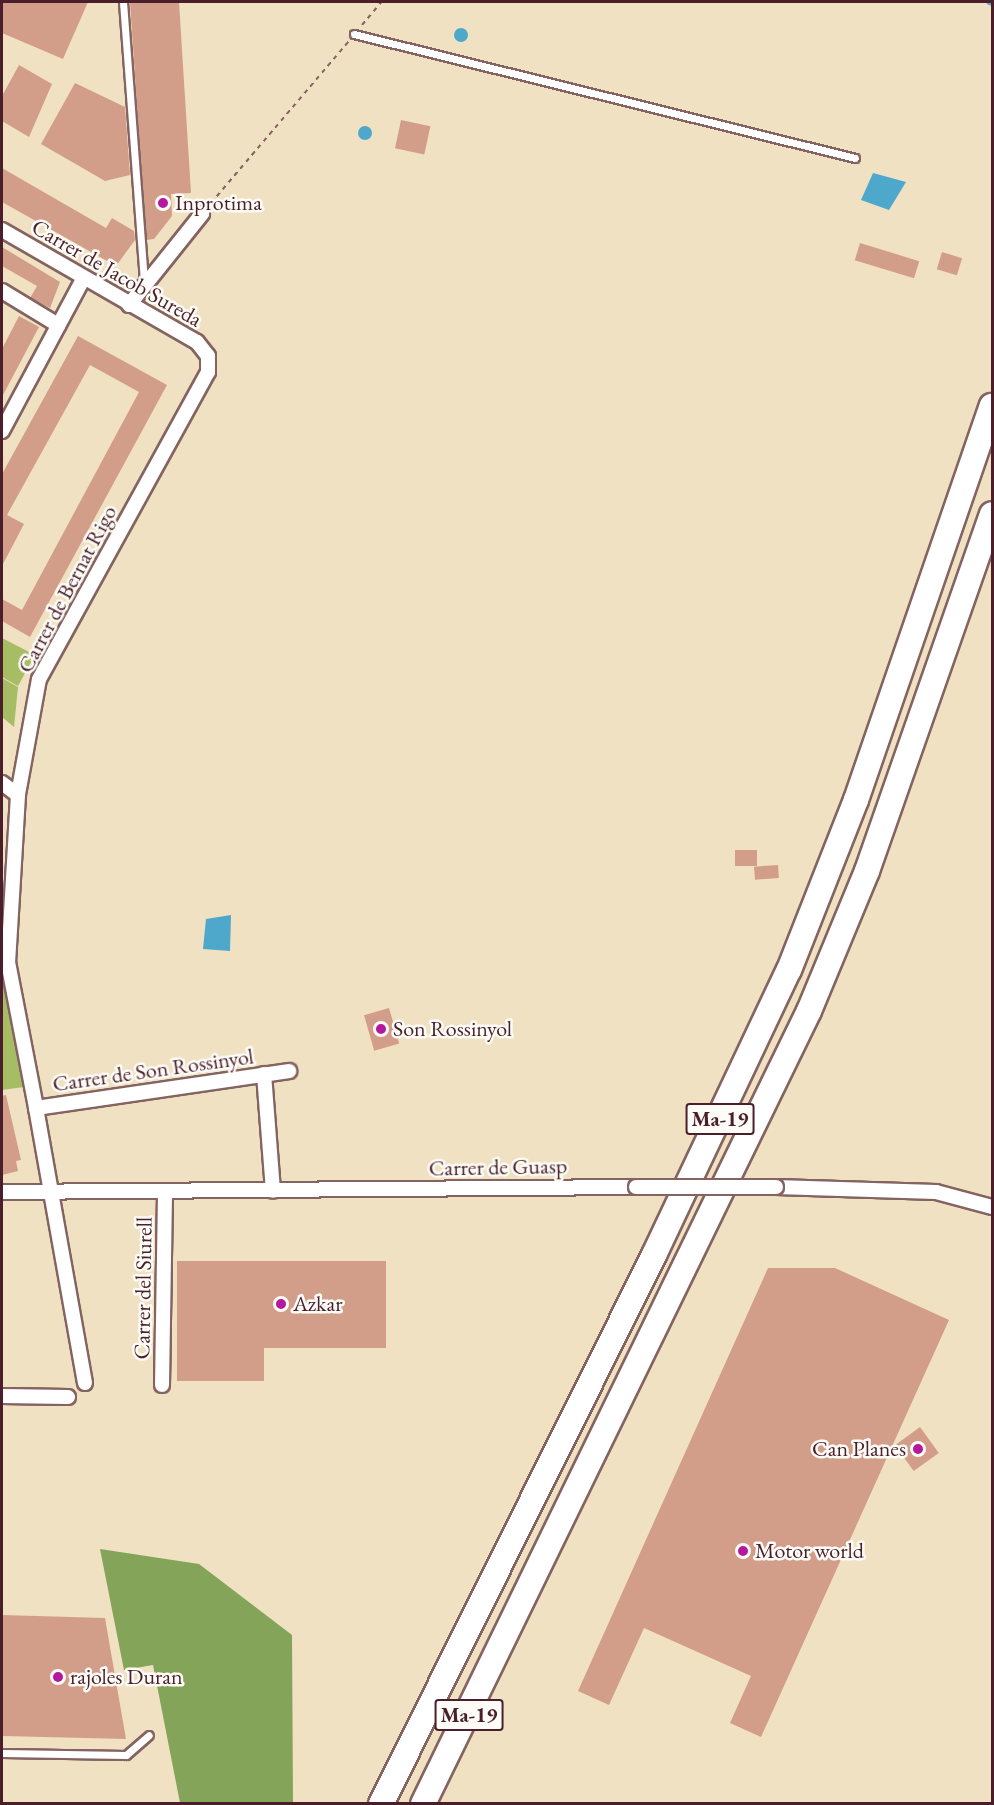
<!DOCTYPE html>
<style>
body{margin:0}
#map{position:relative;width:994px;height:1805px;overflow:hidden;background:#f0e1c3;font-family:"EB Garamond",serif}
div>[style]{position:absolute}
.green>*{inset:0;background:#a6bd63}
.forest>*{inset:0;background:#84a459}
.water>*{inset:0;background:#4ea8cc}
.round{border-radius:50%}
.stream>*{height:4.5px;margin:-2.25px;padding:0 2.25px;transform-origin:2.25px;border-radius:2.25px;background:#4ea8cc}
.building>*{inset:0;background:#d39e89;transform-origin:0 0}
.path>*{height:2px;margin-top:-1px;transform-origin:0;background:repeating-linear-gradient(90deg,#846360 0 4.5px,transparent 0 9px)}
.roads{filter:drop-shadow(2px 0 #846360) drop-shadow(-2px 0 #846360) drop-shadow(0 2px #846360) drop-shadow(0 -2px #846360)}
.lane>*{height:7px;margin:-3.5px;padding:0 3.5px;transform-origin:3.5px;border-radius:3.5px;background:#fff}
.street>*{height:14px;margin:-7px;padding:0 7px;transform-origin:7px;border-radius:7px;background:#fff}
.highway>*{height:24px;margin:-12px;padding:0 12px;transform-origin:12px;border-radius:12px;background:#fff}
.bridges{filter:drop-shadow(2px 0 #846360) drop-shadow(-2px 0 #846360) drop-shadow(0 2px #846360) drop-shadow(0 -2px #846360)}
.street-bridge>*{height:14px;margin:-7px;padding:0 7px;transform-origin:7px;border-radius:7px;background:#fff}
.dots>*{width:16px;height:16px;translate:-50% -50%;box-sizing:border-box;border:3px solid #fdfcf7;border-radius:50%}
span{translate:-50% -50%;white-space:nowrap;text-align:center;line-height:1.15;-webkit-text-stroke:5px #fdfcf7;paint-order:stroke}
.shield-label span{padding:2px 4px;background:#fdfcf7;border:2px solid;border-radius:4px;-webkit-text-stroke-width:0}
.shield-label{font-size:21px;color:#4a1f2b;font-weight:700}
.poi-label{font-size:22px;color:#4a1f2b}
.left{translate:0 -50%;text-align:left}
.right{translate:-100% -50%;text-align:right}
.street-label{font-size:22px;color:#4a1f2b}
.frame{position:absolute;inset:0;border:3px solid #4a1f2b;pointer-events:none}
</style>
<div id="map">
<div class="green">
<i style="clip-path:polygon(2px 638px,35px 655px,18px 686px,2px 677px)"></i>
<i style="clip-path:polygon(2px 678px,18px 687px,14px 727px,2px 717px)"></i>
<i style="clip-path:polygon(2px 975px,24px 1087px,2px 1090px)"></i>
</div>
<div class="forest">
<i style="clip-path:polygon(100px 1549px,199px 1564px,292px 1635px,293px 1803px,180px 1803px,153px 1665px,124px 1670px)"></i>
</div>
<div class="water">
<i class="round" style="left:454px;top:28px;width:14px;height:14px"></i>
<i class="round" style="left:358px;top:126px;width:14px;height:14px"></i>
<i style="clip-path:polygon(873px 173px,906px 182px,889px 210px,861px 200px)"></i>
<i style="clip-path:polygon(231px 915px,230px 951px,203px 949px,206px 919px)"></i>
</div>
<div class="stream">
<i style="left:989px;top:2px;width:3px;rotate:18deg"></i>
</div>
<div class="building">
<i style="clip-path:polygon(2px 2px,88px 2px,63px 59px,2px 33px)"></i>
<i style="clip-path:polygon(130px 2px,179px 2px,191px 193px,171px 194px,172px 216px,154px 239px,146px 240px)"></i>
<i style="clip-path:polygon(19px 65px,52px 84px,29px 137px,2px 121px,2px 96px)"></i>
<i style="clip-path:polygon(75px 83px,125px 107px,130px 175px,105px 181px,41px 144px)"></i>
<i style="left:401px;top:120px;width:30px;height:29px;rotate:12deg"></i>
<i style="clip-path:polygon(2px 168px,106px 228px,112px 218px,134px 231px,135px 240px,116px 266px,2px 202px)"></i>
<i style="left:860px;top:243px;width:62px;height:18px;rotate:17deg"></i>
<i style="clip-path:polygon(2px 247px,60px 282px,50px 308px,30px 298px,37px 286px,2px 266px)"></i>
<i style="left:942px;top:252px;width:21px;height:18px;rotate:17deg"></i>
<i style="clip-path:polygon(19px 316px,39px 327px,2px 397px,2px 349px)"></i>
<i style="clip-path:polygon(78px 336px,167px 385px,30px 637px,2px 621px,2px 599px,22px 610px,139px 392px,90px 365px,7px 515px,24px 524px,2px 566px,2px 474px)"></i>
<i style="left:757px;top:850px;width:16px;height:22px;rotate:90deg"></i>
<i style="left:778px;top:865px;width:13px;height:24px;rotate:86deg"></i>
<i style="left:389px;top:1008px;width:37px;height:26px;rotate:74deg"></i>
<i style="clip-path:polygon(6px 1095px,21px 1160px,16px 1161px,18px 1171px,2px 1175px,2px 1096px)"></i>
<i style="clip-path:polygon(177px 1261px,386px 1261px,386px 1348px,264px 1348px,264px 1381px,177px 1381px)"></i>
<i style="clip-path:polygon(768px 1268px,835px 1268px,949px 1320px,761px 1737px,730px 1723px,751px 1676px,644px 1628px,609px 1705px,578px 1691px)"></i>
<i style="left:920px;top:1427px;width:32px;height:31px;rotate:54deg"></i>
<i style="clip-path:polygon(2px 1615px,105px 1618px,126px 1739px,2px 1736px)"></i>
</div>
<div class="path">
<i style="left:362px;top:25px;width:30px;rotate:-50deg"></i>
<i style="left:211px;top:203px;width:213px;rotate:-49.6deg"></i>
</div>
<div class="roads">
<div class="lane">
<i style="left:123px;top:2px;width:282px;rotate:85.7deg"></i>
<i style="left:354px;top:34px;width:516px;rotate:13.9deg"></i>
<i style="left:2px;top:1753px;width:124px;rotate:0.9deg"></i>
<i style="left:126px;top:1755px;width:30px;rotate:-41deg"></i>
</div>
<div class="street">
<i style="left:2px;top:230px;width:225px;rotate:29.9deg"></i>
<i style="left:197px;top:342px;width:18px;rotate:52deg"></i>
<i style="left:208px;top:356px;width:16px;rotate:90deg"></i>
<i style="left:208px;top:372px;width:350px;rotate:118.8deg"></i>
<i style="left:39px;top:679px;width:118px;rotate:100.3deg"></i>
<i style="left:18px;top:795px;width:167px;rotate:93.4deg"></i>
<i style="left:8px;top:962px;width:149px;rotate:79.1deg"></i>
<i style="left:2px;top:291px;width:66px;rotate:31.3deg"></i>
<i style="left:129px;top:305px;width:117px;rotate:-51.3deg"></i>
<i style="left:2px;top:431px;width:172px;rotate:-61.9deg"></i>
<i style="left:2px;top:783px;width:20px;rotate:37deg"></i>
<i style="left:264px;top:1074px;width:117px;rotate:85.6deg"></i>
<i style="left:776px;top:1187px;width:160px;rotate:1.8deg"></i>
<i style="left:936px;top:1192px;width:58px;rotate:15deg"></i>
<i style="left:2px;top:1192px;width:634px;rotate:-0.45deg"></i>
<i style="left:85px;top:1383px;width:279px;rotate:-100.1deg"></i>
<i style="left:36px;top:1108px;width:256px;rotate:-8.3deg"></i>
<i style="left:162px;top:1385px;width:194px;rotate:-89.1deg"></i>
<i style="left:2px;top:1396px;width:66px;rotate:0.9deg"></i>
</div>
<div class="highway">
<i style="left:381px;top:1804px;width:613px;rotate:-63.56deg"></i>
<i style="left:654px;top:1255px;width:315px;rotate:-64.7deg"></i>
<i style="left:789px;top:970px;width:183px;rotate:-68.5deg"></i>
<i style="left:856px;top:800px;width:417px;rotate:-71deg"></i>
<i style="left:423px;top:1804px;width:882px;rotate:-64.05deg"></i>
<i style="left:809px;top:1011px;width:152px;rotate:-67.5deg"></i>
<i style="left:867px;top:871px;width:378px;rotate:-70.7deg"></i>
</div>
</div>
<div class="bridges">
<div class="street-bridge">
<i style="left:636px;top:1187px;width:140px"></i>
</div>
</div>
<div class="dots">
<i style="left:163px;top:203px;background:#b5179e"></i>
<i style="left:381px;top:1029px;background:#b5179e"></i>
<i style="left:281px;top:1304px;background:#b5179e"></i>
<i style="left:918px;top:1449px;background:#b5179e"></i>
<i style="left:743px;top:1551px;background:#b5179e"></i>
<i style="left:58px;top:1677px;background:#b5179e"></i>
</div>
<div class="shield-label">
<span style="left:720px;top:1119px">Ma-19</span>
<span style="left:469px;top:1715px">Ma-19</span>
</div>
<div class="poi-label">
<span class="left" style="left:175px;top:203px">Inprotima</span>
<span class="left" style="left:393px;top:1029px">Son Rossinyol</span>
<span class="left" style="left:293px;top:1304px">Azkar</span>
<span class="right" style="left:906px;top:1449px">Can Planes</span>
<span class="left" style="left:755px;top:1551px">Motor world</span>
<span class="left" style="left:70px;top:1677px">rajoles Duran</span>
</div>
<div class="street-label">
<span style="left:117px;top:273px;rotate:30deg">Carrer de Jacob Sureda</span>
<span style="left:67px;top:589px;rotate:-62deg">Carrer de Bernat Rigo</span>
<span style="left:153px;top:1070px;rotate:-8deg">Carrer de Son Rossinyol</span>
<span style="left:498px;top:1167px;rotate:-1deg">Carrer de Guasp</span>
<span style="left:143px;top:1288px;rotate:-89deg">Carrer del Siurell</span>
</div>
<div class="frame"></div>
</div>
